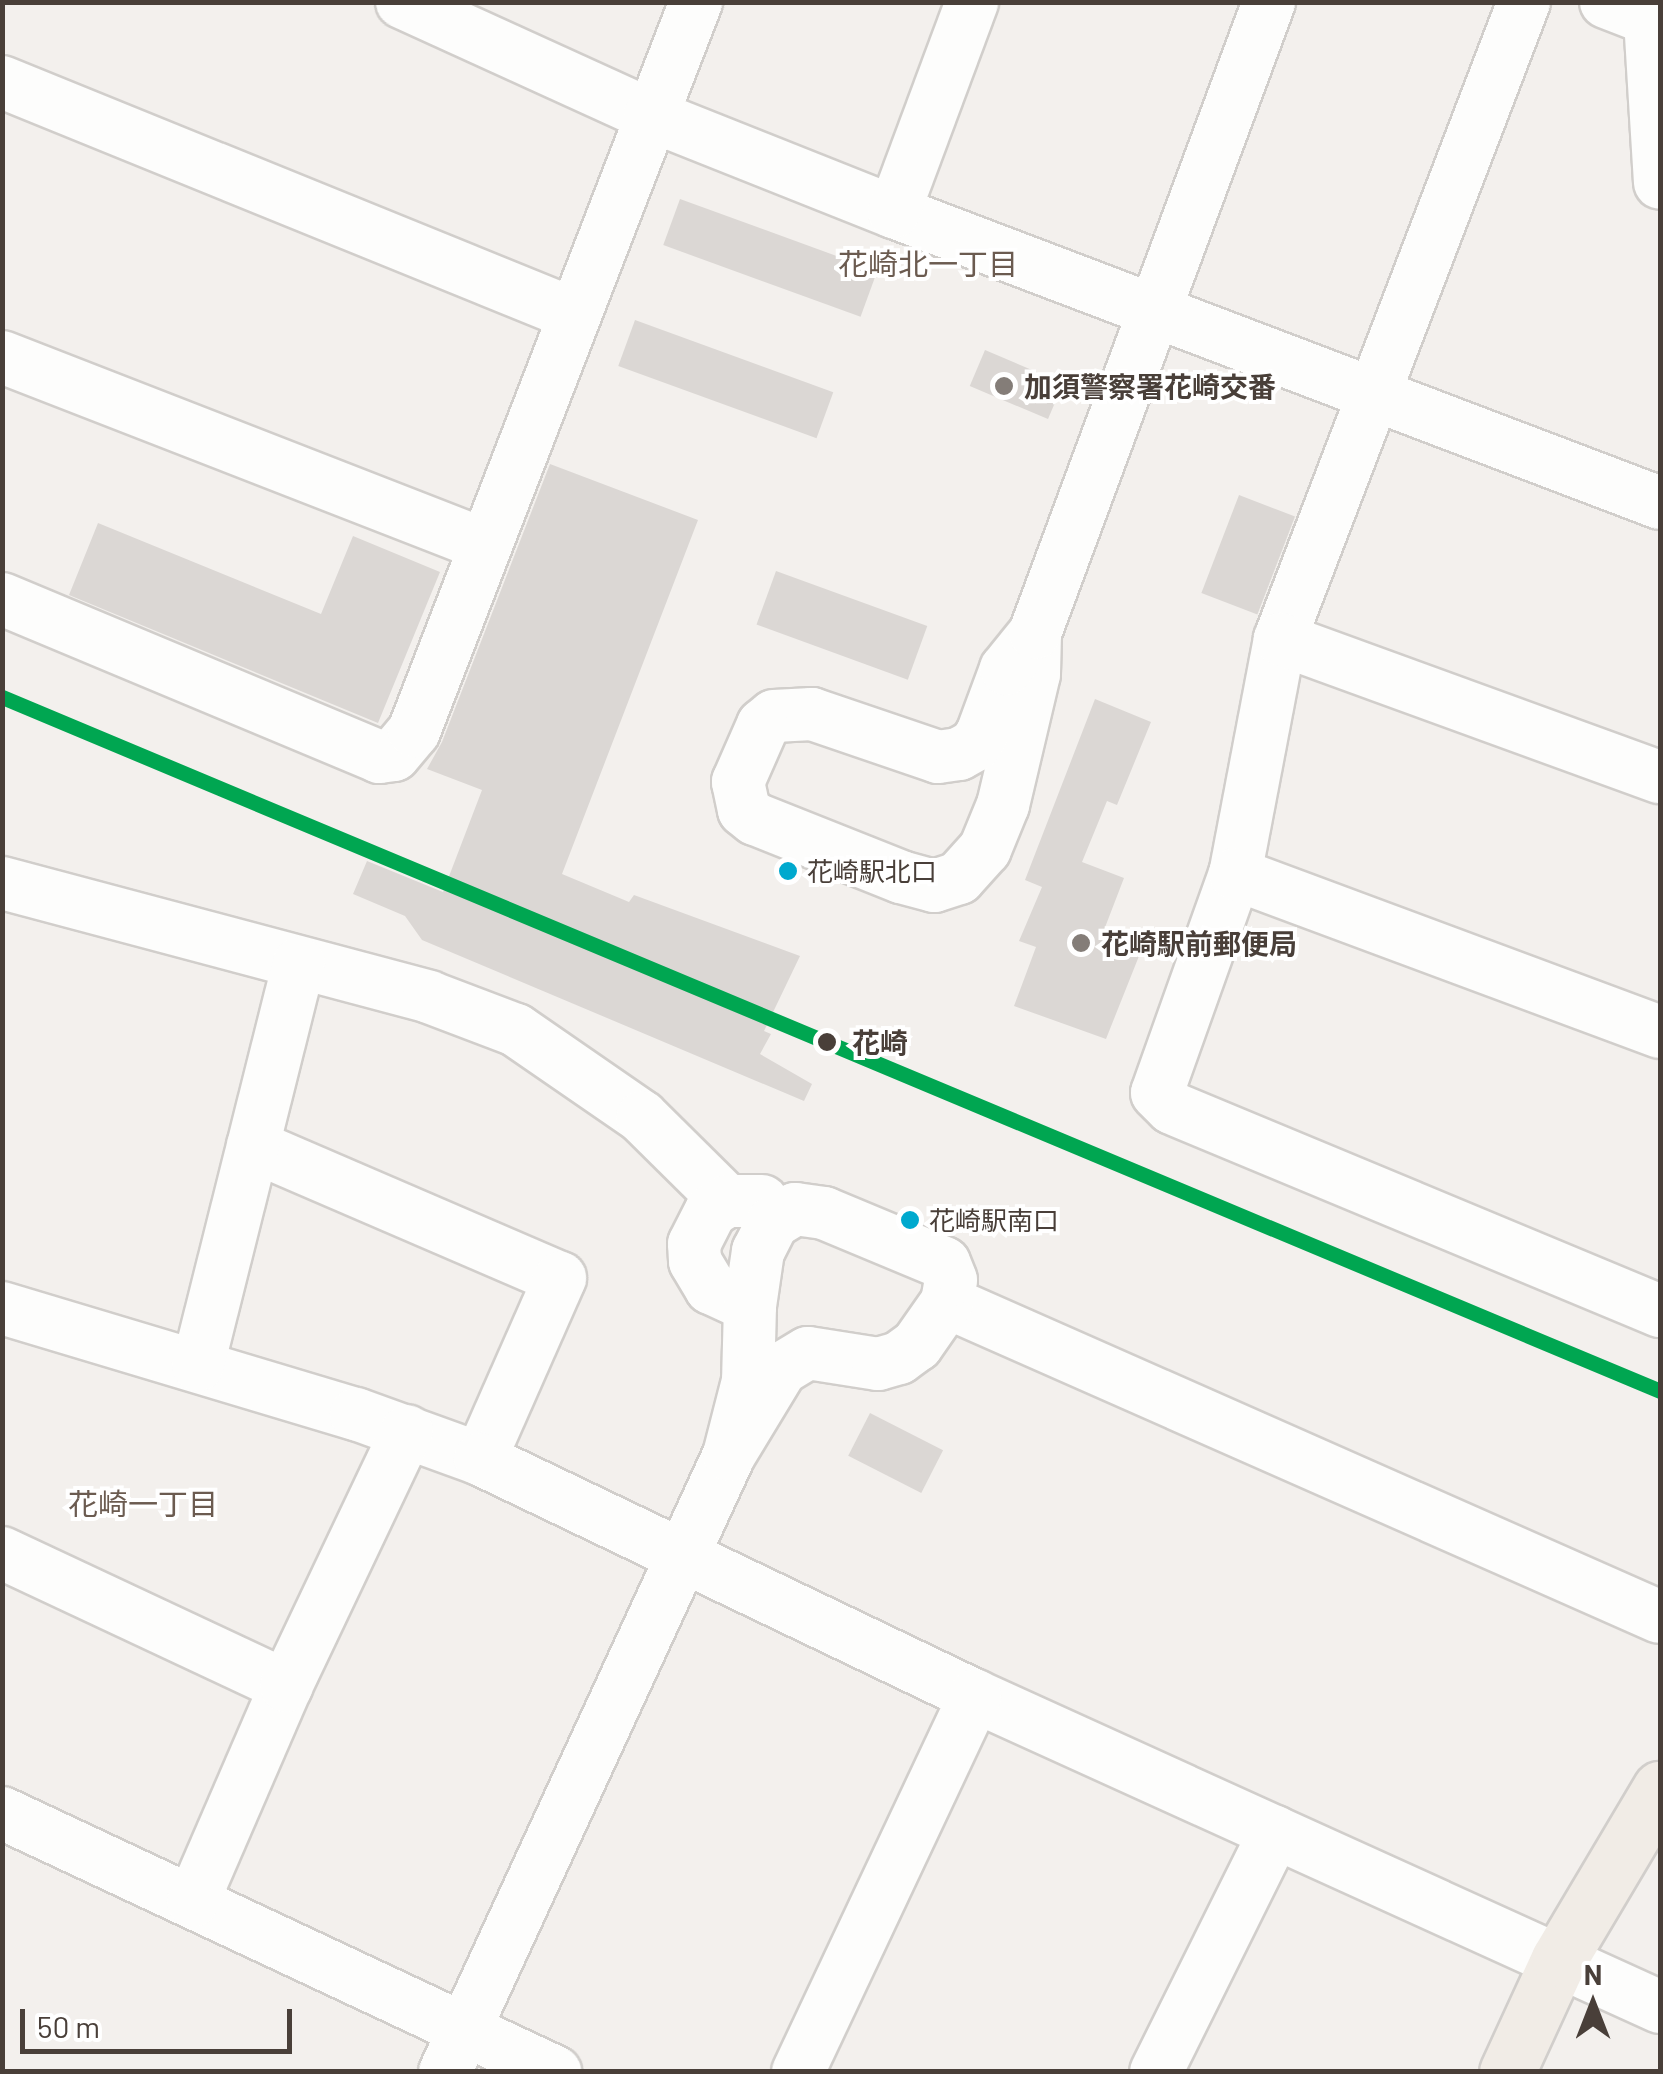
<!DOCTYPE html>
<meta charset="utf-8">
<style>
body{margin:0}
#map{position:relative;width:1663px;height:2074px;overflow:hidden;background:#f3f0ed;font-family:Barlow,"Noto Sans JP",sans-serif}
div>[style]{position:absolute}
.building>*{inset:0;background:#dbd7d4;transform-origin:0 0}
.roads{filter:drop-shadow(2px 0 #d1cecb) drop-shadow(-2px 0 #d1cecb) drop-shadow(0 2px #d1cecb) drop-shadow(0 -2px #d1cecb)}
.minor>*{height:52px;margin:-26px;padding:0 26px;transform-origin:26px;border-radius:26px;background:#fdfdfc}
.major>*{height:55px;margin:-27.5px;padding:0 27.5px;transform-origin:27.5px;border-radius:27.5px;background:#f1ece6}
.rail-1>*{height:15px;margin:-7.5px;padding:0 7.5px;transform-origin:7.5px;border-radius:7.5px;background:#00a651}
.dots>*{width:28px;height:28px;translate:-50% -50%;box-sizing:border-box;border:5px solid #fff;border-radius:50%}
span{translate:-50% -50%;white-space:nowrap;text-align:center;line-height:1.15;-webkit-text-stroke:8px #fff;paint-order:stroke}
.bus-label{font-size:26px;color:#493f39}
.left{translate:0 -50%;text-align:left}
.poi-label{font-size:28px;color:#493f39;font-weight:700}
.stop-label{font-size:28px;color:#493f39;font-weight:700}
.neighbourhood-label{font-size:30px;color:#6b5b50}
.frame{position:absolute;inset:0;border:5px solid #493f39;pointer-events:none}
.north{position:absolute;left:1543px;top:1954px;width:100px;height:100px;-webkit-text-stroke:8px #fff;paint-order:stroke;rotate:0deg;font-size:28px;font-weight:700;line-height:40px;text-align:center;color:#493f39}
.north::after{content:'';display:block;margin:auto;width:35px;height:45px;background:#493f39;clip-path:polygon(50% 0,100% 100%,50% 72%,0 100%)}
.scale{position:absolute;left:20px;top:2009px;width:272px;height:45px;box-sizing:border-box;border:5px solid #493f39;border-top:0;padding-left:12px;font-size:30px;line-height:35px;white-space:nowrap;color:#493f39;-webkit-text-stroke:8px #fff;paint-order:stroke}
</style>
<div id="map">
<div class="building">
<i style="left:680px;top:199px;width:210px;height:49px;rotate:20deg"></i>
<i style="left:635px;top:320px;width:211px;height:49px;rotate:20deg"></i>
<i style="left:985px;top:350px;width:85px;height:39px;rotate:23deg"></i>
<i style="clip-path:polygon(550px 464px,698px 520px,562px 874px,629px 902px,634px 895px,800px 956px,764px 1031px,771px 1034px,760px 1054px,812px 1084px,804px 1101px,422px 940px,405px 916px,353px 894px,367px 861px,443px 892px,482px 790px,427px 769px,442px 742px)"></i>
<i style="left:1239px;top:495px;width:60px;height:105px;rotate:21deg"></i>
<i style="clip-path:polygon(98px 523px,321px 614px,353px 536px,440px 572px,378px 723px,69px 595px)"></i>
<i style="left:776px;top:571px;width:161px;height:57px;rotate:20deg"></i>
<i style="clip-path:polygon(1095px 699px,1151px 722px,1117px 805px,1107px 801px,1082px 862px,1124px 878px,1104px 930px,1143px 946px,1106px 1039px,1014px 1006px,1036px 947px,1019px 941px,1042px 887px,1025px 880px)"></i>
<i style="left:870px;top:1413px;width:82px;height:48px;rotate:27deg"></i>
</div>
<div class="roads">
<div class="minor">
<i style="left:402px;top:2px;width:273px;rotate:24.5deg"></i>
<i style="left:650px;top:115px;width:263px;rotate:21.7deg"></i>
<i style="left:894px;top:212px;width:819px;rotate:20.8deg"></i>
<i style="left:1524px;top:2px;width:682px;rotate:110.96deg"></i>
<i style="left:1280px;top:639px;width:239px;rotate:100.8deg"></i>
<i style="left:1235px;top:874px;width:232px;rotate:109.6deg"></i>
<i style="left:1157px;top:1093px;width:21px;rotate:45deg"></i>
<i style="left:1172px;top:1108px;width:529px;rotate:22.59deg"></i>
<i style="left:1606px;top:2px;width:47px;rotate:21.1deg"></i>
<i style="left:1650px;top:19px;width:164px;rotate:86.5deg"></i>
<i style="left:2px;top:82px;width:616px;rotate:22.11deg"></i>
<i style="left:894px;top:212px;width:224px;rotate:-69.6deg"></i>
<i style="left:2px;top:357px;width:518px;rotate:21.27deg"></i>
<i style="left:2px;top:599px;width:409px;rotate:22.7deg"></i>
<i style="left:379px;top:757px;width:15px;rotate:-8deg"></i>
<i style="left:394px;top:755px;width:31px;rotate:-50deg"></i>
<i style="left:414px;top:731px;width:782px;rotate:-68.85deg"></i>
<i style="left:1035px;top:633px;width:41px;rotate:91.4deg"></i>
<i style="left:1034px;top:674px;width:135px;rotate:103.3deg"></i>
<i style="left:1003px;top:805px;width:48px;rotate:112.2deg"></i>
<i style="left:985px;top:849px;width:39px;rotate:132deg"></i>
<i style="left:959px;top:878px;width:26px;rotate:162deg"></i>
<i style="left:934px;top:886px;width:34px;rotate:-165deg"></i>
<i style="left:901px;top:877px;width:157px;rotate:-158.3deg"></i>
<i style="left:755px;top:819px;width:14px;rotate:-141deg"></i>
<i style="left:744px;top:810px;width:29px;rotate:-102deg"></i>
<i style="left:738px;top:782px;width:62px;rotate:-66.3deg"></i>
<i style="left:763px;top:725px;width:14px;rotate:-39deg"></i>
<i style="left:774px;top:716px;width:38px;rotate:-3deg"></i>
<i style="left:812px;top:714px;width:133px;rotate:18.8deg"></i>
<i style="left:938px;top:757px;width:21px;rotate:-8deg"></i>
<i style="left:959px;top:754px;width:18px;rotate:-29deg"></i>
<i style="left:975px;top:745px;width:13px;rotate:-58deg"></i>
<i style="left:982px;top:734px;width:69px;rotate:-69.7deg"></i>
<i style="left:1006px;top:669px;width:46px;rotate:-51.1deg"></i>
<i style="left:1035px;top:633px;width:673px;rotate:-69.65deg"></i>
<i style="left:1280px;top:639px;width:404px;rotate:20deg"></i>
<i style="left:1235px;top:874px;width:453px;rotate:20.4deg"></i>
<i style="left:2px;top:883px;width:442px;rotate:14.9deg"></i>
<i style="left:429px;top:997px;width:93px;rotate:20.8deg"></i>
<i style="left:516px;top:1030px;width:153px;rotate:34.6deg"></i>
<i style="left:642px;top:1117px;width:120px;rotate:44.7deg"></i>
<i style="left:253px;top:1146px;width:334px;rotate:23.3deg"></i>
<i style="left:560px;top:1278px;width:198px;rotate:113.8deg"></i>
<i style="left:947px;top:1302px;width:779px;rotate:23.84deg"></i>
<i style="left:750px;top:1306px;width:43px;rotate:-155.2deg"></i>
<i style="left:711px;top:1288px;width:31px;rotate:-121deg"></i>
<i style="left:695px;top:1261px;width:17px;rotate:-93deg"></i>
<i style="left:694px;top:1244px;width:37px;rotate:-63deg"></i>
<i style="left:711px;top:1211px;width:19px;rotate:-32deg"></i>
<i style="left:727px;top:1201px;width:35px"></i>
<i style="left:2px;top:1308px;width:370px;rotate:16.7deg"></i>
<i style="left:356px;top:1414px;width:132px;rotate:19.9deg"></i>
<i style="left:480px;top:1459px;width:549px;rotate:25.58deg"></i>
<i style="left:975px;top:1696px;width:752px;rotate:24.42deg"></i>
<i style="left:198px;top:1365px;width:414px;rotate:-75.9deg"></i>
<i style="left:2px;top:1553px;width:314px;rotate:25.1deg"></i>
<i style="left:2px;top:1813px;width:611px;rotate:25.1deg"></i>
<i style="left:193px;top:1901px;width:234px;rotate:-66.6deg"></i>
<i style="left:286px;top:1686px;width:282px;rotate:-64.6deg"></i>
<i style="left:445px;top:2072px;width:679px;rotate:-65.28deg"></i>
<i style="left:729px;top:1455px;width:100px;rotate:-58.8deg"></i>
<i style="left:781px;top:1369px;width:31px;rotate:-31deg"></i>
<i style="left:808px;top:1353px;width:71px;rotate:8.9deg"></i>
<i style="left:878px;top:1364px;width:22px;rotate:-16deg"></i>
<i style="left:899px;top:1358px;width:22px;rotate:-36deg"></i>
<i style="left:917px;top:1345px;width:52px;rotate:-55.1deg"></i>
<i style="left:947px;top:1302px;width:22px;rotate:-80deg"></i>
<i style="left:951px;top:1280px;width:18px;rotate:-112deg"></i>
<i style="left:944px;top:1263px;width:130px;rotate:-157.4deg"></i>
<i style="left:824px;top:1213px;width:29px;rotate:-172deg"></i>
<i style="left:795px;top:1209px;width:26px;rotate:149deg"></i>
<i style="left:773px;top:1222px;width:33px;rotate:117deg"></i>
<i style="left:758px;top:1251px;width:56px;rotate:98.3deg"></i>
<i style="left:750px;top:1306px;width:75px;rotate:91.5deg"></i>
<i style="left:748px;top:1381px;width:76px;rotate:104.4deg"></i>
<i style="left:798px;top:2072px;width:416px;rotate:-64.8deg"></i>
<i style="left:1156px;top:2072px;width:268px;rotate:-63.6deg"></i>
</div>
<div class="major">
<i style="left:1507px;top:2072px;width:124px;rotate:-65.3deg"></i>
<i style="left:1559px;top:1959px;width:198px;rotate:-59.3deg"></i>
</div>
</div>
<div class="rail-1">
<i style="left:2px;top:697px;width:1797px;rotate:22.71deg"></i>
</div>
<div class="dots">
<i style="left:1004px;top:386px;background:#847d78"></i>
<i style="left:788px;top:871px;background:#00a9ce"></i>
<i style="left:1081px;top:943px;background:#847d78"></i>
<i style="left:827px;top:1042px;background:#493f39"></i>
<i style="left:910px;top:1220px;background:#00a9ce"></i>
</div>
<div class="bus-label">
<span class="left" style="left:807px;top:871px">花崎駅北口</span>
<span class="left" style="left:929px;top:1220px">花崎駅南口</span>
</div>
<div class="poi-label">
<span class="left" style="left:1024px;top:386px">加須警察署花崎交番</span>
<span class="left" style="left:1101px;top:943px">花崎駅前郵便局</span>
</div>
<div class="stop-label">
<span class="left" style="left:852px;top:1042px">花崎</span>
</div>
<div class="neighbourhood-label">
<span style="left:928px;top:263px">花崎北一丁目</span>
<span style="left:143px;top:1503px">花崎一丁目</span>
</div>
<div class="frame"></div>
<div class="north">N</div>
<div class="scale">50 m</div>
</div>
